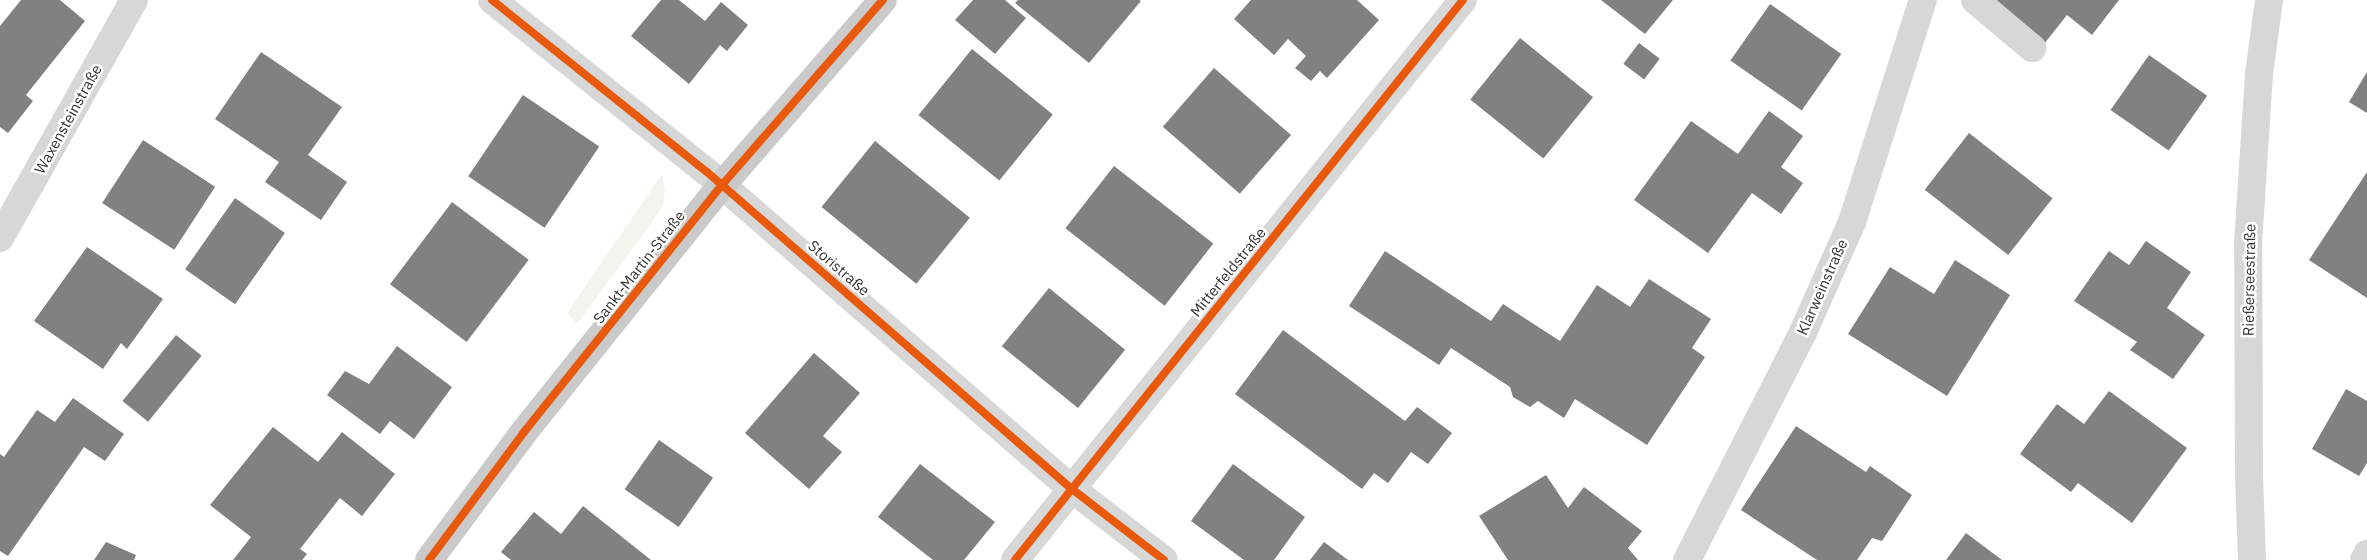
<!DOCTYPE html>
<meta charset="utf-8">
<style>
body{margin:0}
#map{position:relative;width:2367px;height:560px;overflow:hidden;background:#fff;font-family:"IBM Plex Sans",sans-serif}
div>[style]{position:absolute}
.green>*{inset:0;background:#f1f5ed}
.building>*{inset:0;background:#818181;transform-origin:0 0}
.minor>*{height:28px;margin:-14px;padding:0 14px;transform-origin:14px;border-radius:14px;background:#d7d7d7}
.major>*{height:28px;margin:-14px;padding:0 14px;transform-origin:14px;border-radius:14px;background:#cacaca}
.cycleway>*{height:8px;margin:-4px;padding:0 4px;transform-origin:4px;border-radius:4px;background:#e8590c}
span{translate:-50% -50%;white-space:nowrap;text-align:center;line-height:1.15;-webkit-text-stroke:5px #fff;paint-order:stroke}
.street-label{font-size:15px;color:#333}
</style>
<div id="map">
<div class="green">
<i style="clip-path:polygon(662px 174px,665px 190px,663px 207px,577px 324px,567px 313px)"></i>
</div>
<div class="building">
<i style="clip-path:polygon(21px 0,60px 0,85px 21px,26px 95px,33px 101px,8px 133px,0 127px,0 26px)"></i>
<i style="clip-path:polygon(661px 0,679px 0,705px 21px,721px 2px,748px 25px,727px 51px,720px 45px,689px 84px,631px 36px)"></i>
<i style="clip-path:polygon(973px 0,1005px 0,1026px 18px,995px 54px,955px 20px)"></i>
<i style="clip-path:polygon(1018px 0,1139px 0,1141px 1px,1089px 63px,1015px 3px)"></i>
<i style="clip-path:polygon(1251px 0,1357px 0,1379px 20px,1327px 78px,1320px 71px,1311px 81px,1295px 68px,1306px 56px,1288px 39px,1274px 55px,1234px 19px)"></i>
<i style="clip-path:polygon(1601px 0,1673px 0,1645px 34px)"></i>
<i style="clip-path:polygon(1989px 0,2119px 0,2092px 35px,2067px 15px,2044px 44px)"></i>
<i style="left:1770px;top:4px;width:87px;height:69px;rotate:35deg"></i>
<i style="left:1520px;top:38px;width:94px;height:79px;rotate:39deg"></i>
<i style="left:1639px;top:43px;width:26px;height:26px;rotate:37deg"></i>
<i style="left:972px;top:49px;width:104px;height:85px;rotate:39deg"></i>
<i style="clip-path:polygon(261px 52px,342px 107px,308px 155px,347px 182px,321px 220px,265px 182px,279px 162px,215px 119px)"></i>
<i style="left:2149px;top:55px;width:71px;height:67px;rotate:35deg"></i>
<i style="left:1214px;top:68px;width:102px;height:78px;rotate:41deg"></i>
<i style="clip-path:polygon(2367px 72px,2367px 113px,2349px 102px)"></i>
<i style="left:523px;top:95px;width:92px;height:98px;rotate:34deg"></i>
<i style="clip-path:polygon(1769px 111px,1803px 136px,1781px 167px,1803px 183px,1781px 214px,1752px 193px,1708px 253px,1634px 200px,1691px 121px,1738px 154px)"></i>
<i style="left:1969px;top:133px;width:106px;height:72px;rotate:38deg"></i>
<i style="left:143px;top:140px;width:86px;height:75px;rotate:33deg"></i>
<i style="left:875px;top:141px;width:122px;height:85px;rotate:39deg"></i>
<i style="left:1114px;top:166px;width:126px;height:79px;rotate:38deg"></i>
<i style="clip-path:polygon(2367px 172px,2367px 298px,2309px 260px)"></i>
<i style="left:235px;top:198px;width:61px;height:87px;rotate:35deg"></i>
<i style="left:452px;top:202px;width:96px;height:103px;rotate:37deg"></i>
<i style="clip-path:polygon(2146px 241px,2191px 272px,2167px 308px,2205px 335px,2173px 379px,2130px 350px,2137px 342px,2074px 301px,2109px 251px,2129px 265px)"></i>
<i style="clip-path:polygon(87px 247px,163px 299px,127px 349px,121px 343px,103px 369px,34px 321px)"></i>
<i style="clip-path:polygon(1385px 251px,1491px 321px,1503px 304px,1560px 341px,1597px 285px,1630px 307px,1649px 279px,1711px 319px,1692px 348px,1705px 357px,1647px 445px,1575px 399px,1564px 418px,1538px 401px,1530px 407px,1513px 397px,1510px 387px,1451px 348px,1439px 365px,1349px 306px)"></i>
<i style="clip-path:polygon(1955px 260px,2010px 295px,1947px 396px,1848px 334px,1890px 267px,1934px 294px)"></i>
<i style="left:1049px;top:288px;width:98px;height:75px;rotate:39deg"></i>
<i style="clip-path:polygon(1283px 330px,1405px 421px,1417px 407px,1452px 433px,1428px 464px,1411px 452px,1388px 483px,1374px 473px,1362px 489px,1235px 394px)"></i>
<i style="left:176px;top:335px;width:33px;height:85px;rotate:39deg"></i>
<i style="clip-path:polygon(397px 346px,452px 387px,414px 439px,390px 421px,380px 434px,327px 395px,345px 371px,369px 384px)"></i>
<i style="clip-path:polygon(814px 353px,860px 393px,823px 436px,842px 452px,809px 489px,745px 433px)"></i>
<i style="clip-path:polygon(2346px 389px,2367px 401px,2367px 463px,2359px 476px,2312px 449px)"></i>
<i style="clip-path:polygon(2109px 391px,2187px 448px,2132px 523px,2078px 483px,2071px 492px,2020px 454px,2057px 404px,2084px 424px)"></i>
<i style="clip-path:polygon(73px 398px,124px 434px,105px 461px,84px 447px,8px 556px,0 551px,0 454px,4px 457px,37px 410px,55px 422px)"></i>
<i style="clip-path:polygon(1796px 426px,1866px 472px,1870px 466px,1912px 495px,1882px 541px,1872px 538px,1857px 560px,1817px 560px,1741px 510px)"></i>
<i style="clip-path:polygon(273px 427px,318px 462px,342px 432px,395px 474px,362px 516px,340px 498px,300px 549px,307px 554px,302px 560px,233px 560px,251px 537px,210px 505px)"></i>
<i style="left:659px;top:440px;width:66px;height:60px;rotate:35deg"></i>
<i style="clip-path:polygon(920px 464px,995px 522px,964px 560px,933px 560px,878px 517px)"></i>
<i style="clip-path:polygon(1233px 464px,1305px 517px,1274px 560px,1244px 560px,1191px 521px)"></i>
<i style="clip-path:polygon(1546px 475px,1568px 508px,1584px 487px,1642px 531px,1628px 548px,1638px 560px,1508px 560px,1479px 516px)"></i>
<i style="clip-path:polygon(583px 506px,651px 560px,511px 560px,501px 552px,534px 512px,561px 534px)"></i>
<i style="clip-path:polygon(1966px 533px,2002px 560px,1946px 560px)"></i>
<i style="clip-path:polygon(106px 542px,136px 555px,134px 560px,94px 560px)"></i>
<i style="clip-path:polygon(1324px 542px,1348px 560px,1310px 560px)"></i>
</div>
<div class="minor">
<i style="left:492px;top:0;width:275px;rotate:38.7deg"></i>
<i style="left:707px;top:172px;width:483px;rotate:41deg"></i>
<i style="left:1072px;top:489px;width:116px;rotate:37.7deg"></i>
<i style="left:1975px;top:0;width:75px;rotate:40.1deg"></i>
<i style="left:0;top:238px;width:273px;rotate:-60.6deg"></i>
<i style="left:1015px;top:560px;width:717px;rotate:-51.34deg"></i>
<i style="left:1687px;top:560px;width:258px;rotate:-63deg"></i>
<i style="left:1804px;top:330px;width:118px;rotate:-66deg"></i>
<i style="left:1852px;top:222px;width:233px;rotate:-72.3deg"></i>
<i style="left:2252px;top:560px;width:85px;rotate:-92deg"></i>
<i style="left:2249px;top:475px;width:231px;rotate:-90.2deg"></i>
<i style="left:2248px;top:244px;width:170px;rotate:-86.3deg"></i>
<i style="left:2259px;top:74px;width:75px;rotate:-82.3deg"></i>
<i style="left:2364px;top:560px;width:7px;rotate:-63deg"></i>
</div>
<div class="major">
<i style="left:429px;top:560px;width:159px;rotate:-53.4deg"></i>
<i style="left:524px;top:432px;width:317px;rotate:-51.3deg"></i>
<i style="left:722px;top:185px;width:245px;rotate:-49deg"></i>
</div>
<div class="cycleway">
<i style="left:492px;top:0;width:275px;rotate:38.7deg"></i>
<i style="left:707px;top:172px;width:483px;rotate:41deg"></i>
<i style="left:1072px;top:489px;width:116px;rotate:37.7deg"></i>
<i style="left:429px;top:560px;width:159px;rotate:-53.4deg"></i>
<i style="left:524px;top:432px;width:317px;rotate:-51.3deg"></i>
<i style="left:722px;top:185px;width:245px;rotate:-49deg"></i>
<i style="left:1015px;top:560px;width:717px;rotate:-51.34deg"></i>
</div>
<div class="street-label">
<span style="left:68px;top:119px;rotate:-61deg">Waxensteinstraße</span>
<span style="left:639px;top:267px;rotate:-52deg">Sankt-Martin-Straße</span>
<span style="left:839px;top:268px;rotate:41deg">Storistraße</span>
<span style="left:1228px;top:272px;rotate:-51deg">Mitterfeldstraße</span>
<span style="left:2249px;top:280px;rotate:-89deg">Rießerseestraße</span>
<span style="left:1822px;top:287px;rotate:-66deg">Klarweinstraße</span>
</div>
</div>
